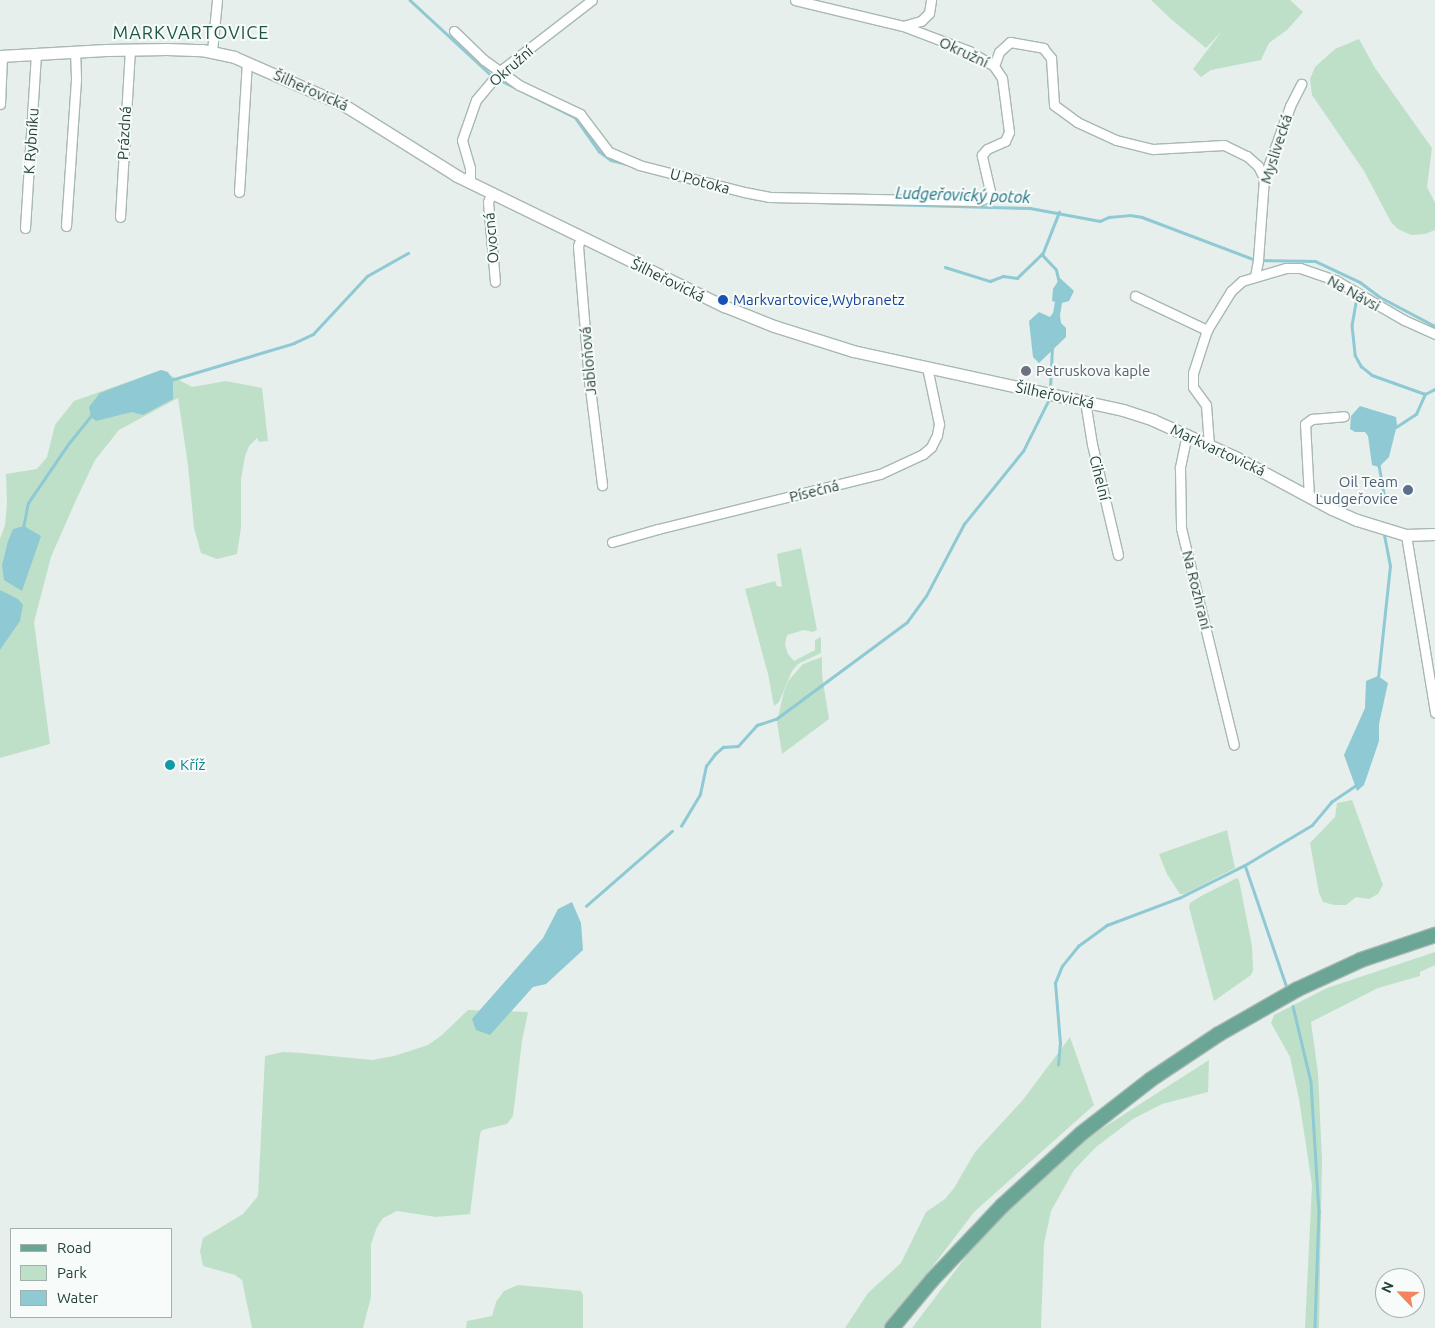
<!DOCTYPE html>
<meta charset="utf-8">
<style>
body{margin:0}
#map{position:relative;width:1435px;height:1328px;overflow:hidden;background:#e6efeb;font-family:Ubuntu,sans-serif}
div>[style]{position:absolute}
.green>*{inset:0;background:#bfe0c8}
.water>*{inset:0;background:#8ec9d4}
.stream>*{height:2.5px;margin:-1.25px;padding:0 1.25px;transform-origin:1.25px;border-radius:1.25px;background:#8ec9d4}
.roads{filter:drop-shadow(1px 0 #a8b8b2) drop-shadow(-1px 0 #a8b8b2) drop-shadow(0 1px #a8b8b2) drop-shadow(0 -1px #a8b8b2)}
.minor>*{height:9px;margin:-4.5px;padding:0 4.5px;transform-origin:4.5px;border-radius:4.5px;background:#fff}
.tertiary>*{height:11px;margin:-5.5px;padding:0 5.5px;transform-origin:5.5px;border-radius:5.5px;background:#fff}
.primary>*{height:14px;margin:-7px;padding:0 7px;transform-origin:7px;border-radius:7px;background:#6aa596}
.dots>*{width:14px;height:14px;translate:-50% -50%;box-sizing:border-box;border:2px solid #f7fbf9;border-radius:50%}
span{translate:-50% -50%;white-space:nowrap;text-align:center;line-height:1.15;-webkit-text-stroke:4px #f7fbf9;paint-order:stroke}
.street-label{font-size:15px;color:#24423a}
.transit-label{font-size:15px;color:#164399}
.left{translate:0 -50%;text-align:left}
.worship-label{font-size:15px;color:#5b616d}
.service-label{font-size:15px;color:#4e5e75}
.right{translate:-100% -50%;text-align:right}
.culture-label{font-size:15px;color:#0d838f}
.water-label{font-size:16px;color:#1c6f80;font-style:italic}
.quarter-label{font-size:18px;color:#1f5548;letter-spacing:1px}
.legend{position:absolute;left:10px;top:1228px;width:162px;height:90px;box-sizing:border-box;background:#f7fbf9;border:1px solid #a3b1ad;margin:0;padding:6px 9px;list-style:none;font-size:15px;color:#24423a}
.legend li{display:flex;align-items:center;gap:10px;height:25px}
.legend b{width:25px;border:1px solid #a3b1ad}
.north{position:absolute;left:1375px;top:1268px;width:50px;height:50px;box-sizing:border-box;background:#f7fbf9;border:1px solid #a3b1ad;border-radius:50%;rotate:294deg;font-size:14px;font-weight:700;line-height:20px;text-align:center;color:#24423a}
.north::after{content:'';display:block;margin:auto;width:18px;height:22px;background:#f4845f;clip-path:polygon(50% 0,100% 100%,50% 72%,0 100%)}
</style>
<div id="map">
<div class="green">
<i style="clip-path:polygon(1151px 0,1290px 0,1303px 12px,1287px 30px,1269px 43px,1261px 60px,1211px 70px,1201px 77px,1193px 69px,1222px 31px,1206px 48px,1172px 20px)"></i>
<i style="clip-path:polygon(1359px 39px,1375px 68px,1432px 148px,1427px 187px,1435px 203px,1435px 230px,1425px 234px,1411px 235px,1398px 229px,1391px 222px,1364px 171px,1312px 95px,1310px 79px,1315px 67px,1335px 49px)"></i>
<i style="clip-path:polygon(161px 370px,192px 387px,226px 381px,262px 388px,268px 441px,259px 442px,257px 438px,249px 446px,245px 456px,241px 480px,241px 528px,237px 554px,217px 559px,201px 553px,194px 528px,188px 465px,178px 398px,119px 430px,95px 460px,76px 500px,51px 557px,34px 622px,50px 744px,0 758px,0 539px,5px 525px,7px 504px,6px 474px,37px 469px,47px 457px,55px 425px,74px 401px)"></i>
<i style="clip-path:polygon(801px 548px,817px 630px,813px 632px,804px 630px,787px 635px,785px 644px,788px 654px,794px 661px,815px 650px,815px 640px,821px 637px,821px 653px,798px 664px,792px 671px,779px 702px,774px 706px,768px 674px,745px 589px,775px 581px,777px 586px,782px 587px,777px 554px)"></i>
<i style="clip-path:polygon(822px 657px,822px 675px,829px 719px,782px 754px,777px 722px,784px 691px,789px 680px,803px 664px)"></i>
<i style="clip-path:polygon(1352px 800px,1383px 885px,1378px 894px,1369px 899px,1356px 897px,1346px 905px,1334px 905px,1323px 902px,1319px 893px,1310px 843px,1335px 817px,1337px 803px)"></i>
<i style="clip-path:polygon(1227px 830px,1235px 868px,1185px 894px,1180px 894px,1167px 874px,1159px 854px)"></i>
<i style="clip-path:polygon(1237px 878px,1239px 880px,1252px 946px,1253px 970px,1251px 975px,1214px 1001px,1189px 907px,1190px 903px,1203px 895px)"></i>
<i style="clip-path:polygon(1435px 952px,1435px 965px,1420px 972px,1420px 976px,1378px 988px,1311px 1022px,1318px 1073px,1322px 1160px,1319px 1328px,1305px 1328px,1312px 1185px,1299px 1099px,1290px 1057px,1271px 1023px,1274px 1015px,1327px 988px)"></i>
<i style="clip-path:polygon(468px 1010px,528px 1012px,522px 1041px,513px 1116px,507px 1124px,482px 1130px,480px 1134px,470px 1214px,436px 1217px,397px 1211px,383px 1218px,377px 1227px,371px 1244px,371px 1297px,363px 1328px,252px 1328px,242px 1280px,235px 1275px,203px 1266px,200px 1251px,203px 1238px,243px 1214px,258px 1196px,265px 1056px,283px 1052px,301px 1053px,372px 1060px,394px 1056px,428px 1045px,442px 1035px)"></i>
<i style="clip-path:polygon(1070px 1037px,1094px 1105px,974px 1212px,886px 1328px,845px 1328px,868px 1293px,901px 1263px,926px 1212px,945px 1199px,954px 1188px,975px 1152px,1022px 1101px)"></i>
<i style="clip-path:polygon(1209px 1060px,1208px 1092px,1162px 1104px,1133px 1119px,1096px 1147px,1074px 1170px,1051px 1211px,1044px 1244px,1041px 1328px,912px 1328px,986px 1230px,1087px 1138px)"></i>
<i style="clip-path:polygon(518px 1285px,581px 1291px,583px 1295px,583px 1328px,466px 1328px,467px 1321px,492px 1316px,496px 1302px,504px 1291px)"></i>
</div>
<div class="water">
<i style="clip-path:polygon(1060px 278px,1074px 291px,1069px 301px,1062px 303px,1060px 315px,1061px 323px,1066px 328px,1066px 337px,1039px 363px,1033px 357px,1029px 321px,1039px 312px,1050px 317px,1053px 313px,1055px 302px,1052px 301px,1053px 289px)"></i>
<i style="clip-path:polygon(161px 370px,168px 372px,173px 380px,173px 399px,143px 415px,132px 412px,96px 421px,91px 417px,89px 407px,100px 393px)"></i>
<i style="clip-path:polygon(1360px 406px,1396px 417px,1397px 425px,1389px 457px,1379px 467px,1372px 465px,1368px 436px,1365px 432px,1355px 432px,1350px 429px,1351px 416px)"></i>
<i style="clip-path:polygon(24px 526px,41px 536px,22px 591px,4px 580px,2px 565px,8px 541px,13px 529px)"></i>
<i style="clip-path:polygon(0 590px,18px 599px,23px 605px,20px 621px,0 650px)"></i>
<i style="clip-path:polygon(1378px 676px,1388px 683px,1379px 724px,1379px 741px,1364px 785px,1357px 791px,1344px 755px,1365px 708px,1366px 681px)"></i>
<i style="clip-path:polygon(572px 902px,581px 923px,583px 950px,546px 984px,533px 987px,490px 1035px,476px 1030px,472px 1019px,543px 938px,558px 909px)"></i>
</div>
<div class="stream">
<i style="left:410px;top:0;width:110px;rotate:42.8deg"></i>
<i style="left:498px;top:79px;width:86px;rotate:26.3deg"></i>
<i style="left:575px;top:117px;width:42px;rotate:54.8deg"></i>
<i style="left:599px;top:151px;width:15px;rotate:37deg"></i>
<i style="left:611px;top:160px;width:16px;rotate:14deg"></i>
<i style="left:675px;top:179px;width:84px;rotate:13.7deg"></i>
<i style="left:813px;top:202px;width:217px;rotate:1.6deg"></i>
<i style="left:1030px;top:208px;width:71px;rotate:10.5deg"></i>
<i style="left:1100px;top:221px;width:10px;rotate:-24deg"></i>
<i style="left:1109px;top:217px;width:21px;rotate:-5deg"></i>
<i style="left:1130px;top:215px;width:12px;rotate:9deg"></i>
<i style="left:1142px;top:217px;width:122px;rotate:20.7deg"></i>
<i style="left:1256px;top:260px;width:59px;rotate:1deg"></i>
<i style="left:1315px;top:261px;width:50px;rotate:25deg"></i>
<i style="left:1360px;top:282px;width:25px;rotate:37deg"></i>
<i style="left:1380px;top:297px;width:62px;rotate:27.8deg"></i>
<i style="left:945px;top:267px;width:47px;rotate:17.3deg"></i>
<i style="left:990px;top:281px;width:14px;rotate:-21deg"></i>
<i style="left:1003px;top:276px;width:14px;rotate:8deg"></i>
<i style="left:1017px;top:278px;width:33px;rotate:-44deg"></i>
<i style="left:1059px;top:283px;width:13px;rotate:-103deg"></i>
<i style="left:1056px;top:270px;width:21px;rotate:-133deg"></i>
<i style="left:1042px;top:255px;width:46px;rotate:-68.4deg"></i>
<i style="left:1356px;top:303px;width:22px;rotate:100deg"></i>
<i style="left:1352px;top:325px;width:30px;rotate:84deg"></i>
<i style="left:1355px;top:355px;width:13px;rotate:61deg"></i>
<i style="left:1361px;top:366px;width:14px;rotate:39deg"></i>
<i style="left:1372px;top:375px;width:56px;rotate:19.7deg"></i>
<i style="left:171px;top:380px;width:128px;rotate:-16.7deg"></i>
<i style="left:294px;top:343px;width:21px;rotate:-25deg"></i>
<i style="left:313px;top:334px;width:79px;rotate:-47deg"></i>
<i style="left:367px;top:276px;width:47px;rotate:-29.3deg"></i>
<i style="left:1050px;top:388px;width:41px;rotate:-87.2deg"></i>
<i style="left:1396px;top:427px;width:24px;rotate:-33deg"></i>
<i style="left:1416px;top:414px;width:22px;rotate:-66deg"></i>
<i style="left:1425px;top:394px;width:11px;rotate:-27deg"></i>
<i style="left:1379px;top:465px;width:39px;rotate:80deg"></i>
<i style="left:23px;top:528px;width:25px;rotate:-79deg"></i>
<i style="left:28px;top:503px;width:73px;rotate:-55.7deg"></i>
<i style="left:69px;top:443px;width:36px;rotate:-51deg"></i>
<i style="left:1378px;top:678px;width:113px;rotate:-83.9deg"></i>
<i style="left:1390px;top:566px;width:31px;rotate:-101deg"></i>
<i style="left:681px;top:826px;width:37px;rotate:-59deg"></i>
<i style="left:700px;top:794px;width:29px;rotate:-78deg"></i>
<i style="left:706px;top:766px;width:15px;rotate:-53deg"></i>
<i style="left:715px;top:754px;width:11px;rotate:-41deg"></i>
<i style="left:723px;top:747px;width:15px;rotate:-4deg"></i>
<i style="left:738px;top:746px;width:28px;rotate:-48deg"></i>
<i style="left:757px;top:725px;width:20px;rotate:-18deg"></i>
<i style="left:776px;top:719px;width:163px;rotate:-36.5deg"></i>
<i style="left:907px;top:622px;width:32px;rotate:-54deg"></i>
<i style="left:926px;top:596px;width:81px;rotate:-62.2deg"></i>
<i style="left:964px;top:524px;width:94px;rotate:-51.1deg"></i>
<i style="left:1023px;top:451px;width:58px;rotate:-63.4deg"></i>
<i style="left:1245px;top:865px;width:127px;rotate:71.1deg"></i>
<i style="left:586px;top:906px;width:114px;rotate:-41.1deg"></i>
<i style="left:1293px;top:1006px;width:78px;rotate:76.7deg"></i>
<i style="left:1311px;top:1082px;width:130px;rotate:86.5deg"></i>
<i style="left:1319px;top:1212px;width:116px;rotate:92deg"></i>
<i style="left:1058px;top:1065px;width:21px;rotate:-85deg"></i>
<i style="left:1060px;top:1044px;width:61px;rotate:-94.7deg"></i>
<i style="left:1055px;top:983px;width:18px;rotate:-68deg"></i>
<i style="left:1062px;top:966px;width:26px;rotate:-51deg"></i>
<i style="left:1078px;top:946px;width:36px;rotate:-36deg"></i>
<i style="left:1107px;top:925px;width:77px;rotate:-20.6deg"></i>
<i style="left:1179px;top:898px;width:74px;rotate:-26.6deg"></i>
<i style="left:1245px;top:865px;width:78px;rotate:-30.8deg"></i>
<i style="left:1312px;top:825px;width:30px;rotate:-50deg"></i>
<i style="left:1331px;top:802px;width:29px;rotate:-34deg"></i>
</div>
<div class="roads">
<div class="minor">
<i style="left:903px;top:26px;width:19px;rotate:-16deg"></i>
<i style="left:921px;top:21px;width:11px;rotate:-45deg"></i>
<i style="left:929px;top:13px;width:13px;rotate:-81deg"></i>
<i style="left:454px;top:31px;width:42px;rotate:44deg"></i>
<i style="left:484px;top:60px;width:43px;rotate:35.5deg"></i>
<i style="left:519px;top:85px;width:68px;rotate:25.4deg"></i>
<i style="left:580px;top:114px;width:48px;rotate:52.7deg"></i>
<i style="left:609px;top:152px;width:33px;rotate:23deg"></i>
<i style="left:639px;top:165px;width:108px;rotate:14.4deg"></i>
<i style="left:744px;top:192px;width:25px;rotate:11deg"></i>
<i style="left:769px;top:197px;width:209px;rotate:1.1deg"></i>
<i style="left:978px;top:201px;width:9px;rotate:-21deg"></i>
<i style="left:986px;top:198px;width:8px;rotate:-60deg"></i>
<i style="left:990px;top:191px;width:37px;rotate:-103deg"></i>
<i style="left:982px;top:155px;width:8px;rotate:-50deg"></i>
<i style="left:987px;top:149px;width:20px;rotate:-24deg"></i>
<i style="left:1005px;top:141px;width:10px;rotate:-66deg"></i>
<i style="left:1009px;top:132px;width:54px;rotate:-97.4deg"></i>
<i style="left:1002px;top:78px;width:14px;rotate:-124deg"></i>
<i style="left:994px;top:66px;width:29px;rotate:-149deg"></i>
<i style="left:969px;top:51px;width:71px;rotate:-159.3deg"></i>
<i style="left:903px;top:26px;width:111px;rotate:-166.5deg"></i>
<i style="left:212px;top:51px;width:51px;rotate:-84.4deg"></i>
<i style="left:994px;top:66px;width:15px;rotate:-70deg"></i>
<i style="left:999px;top:52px;width:15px;rotate:-42deg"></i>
<i style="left:1010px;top:42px;width:34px;rotate:10deg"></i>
<i style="left:1043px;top:48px;width:13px;rotate:51deg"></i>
<i style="left:1051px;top:58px;width:47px;rotate:86.3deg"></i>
<i style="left:1054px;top:105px;width:29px;rotate:36deg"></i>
<i style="left:1077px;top:122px;width:43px;rotate:24.8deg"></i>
<i style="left:1116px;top:140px;width:38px;rotate:14deg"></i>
<i style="left:1153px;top:149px;width:71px;rotate:-3.2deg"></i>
<i style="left:1224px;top:145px;width:25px;rotate:26deg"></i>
<i style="left:1247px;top:156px;width:15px;rotate:42deg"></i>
<i style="left:1258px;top:166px;width:13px;rotate:63deg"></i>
<i style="left:0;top:104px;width:48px;rotate:-87.6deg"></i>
<i style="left:470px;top:183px;width:15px;rotate:-90deg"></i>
<i style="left:470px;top:168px;width:29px;rotate:-106deg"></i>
<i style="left:462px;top:140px;width:42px;rotate:-70.7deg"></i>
<i style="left:476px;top:100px;width:38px;rotate:-50deg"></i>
<i style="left:500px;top:71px;width:116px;rotate:-37.7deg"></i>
<i style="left:239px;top:192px;width:130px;rotate:-86.5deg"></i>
<i style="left:491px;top:193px;width:9px;rotate:108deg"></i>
<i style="left:488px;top:202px;width:80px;rotate:85deg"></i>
<i style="left:120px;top:217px;width:167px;rotate:-86.6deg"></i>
<i style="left:66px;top:226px;width:148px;rotate:-86.1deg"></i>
<i style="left:76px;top:78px;width:27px;rotate:-92deg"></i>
<i style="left:25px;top:228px;width:175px;rotate:-86.4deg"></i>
<i style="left:581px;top:237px;width:9px;rotate:108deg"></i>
<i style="left:578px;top:246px;width:134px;rotate:85.3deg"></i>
<i style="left:589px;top:380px;width:106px;rotate:82.9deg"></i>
<i style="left:1255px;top:276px;width:16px;rotate:-79deg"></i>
<i style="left:1258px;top:260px;width:82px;rotate:-85.8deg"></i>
<i style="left:1264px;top:178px;width:77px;rotate:-70.1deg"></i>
<i style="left:1290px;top:106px;width:25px;rotate:-63deg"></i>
<i style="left:1135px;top:296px;width:80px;rotate:25.3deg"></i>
<i style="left:1085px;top:401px;width:44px;rotate:80.8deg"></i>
<i style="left:1092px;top:444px;width:114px;rotate:76.8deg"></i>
<i style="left:1187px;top:434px;width:35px;rotate:102deg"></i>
<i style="left:1180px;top:468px;width:60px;rotate:89deg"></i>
<i style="left:1181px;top:528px;width:223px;rotate:76.3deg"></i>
<i style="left:1209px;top:445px;width:40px;rotate:-94.3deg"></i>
<i style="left:1206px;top:405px;width:22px;rotate:-126deg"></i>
<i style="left:1193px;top:387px;width:14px;rotate:-90deg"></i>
<i style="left:1193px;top:373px;width:45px;rotate:-72deg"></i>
<i style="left:1207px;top:330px;width:46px;rotate:-58.4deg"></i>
<i style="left:1231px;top:291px;width:15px;rotate:-42deg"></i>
<i style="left:1242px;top:281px;width:46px;rotate:-16.5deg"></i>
<i style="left:1286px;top:268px;width:14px"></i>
<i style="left:1300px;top:268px;width:37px;rotate:19deg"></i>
<i style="left:1335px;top:280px;width:80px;rotate:30.1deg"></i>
<i style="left:1404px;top:320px;width:34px;rotate:24deg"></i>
<i style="left:1309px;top:497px;width:73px;rotate:-93.1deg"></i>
<i style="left:1305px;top:424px;width:9px;rotate:-36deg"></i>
<i style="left:1312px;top:419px;width:32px;rotate:-5deg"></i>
<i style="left:1406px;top:535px;width:180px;rotate:80.7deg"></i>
<i style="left:612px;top:542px;width:48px;rotate:-15.8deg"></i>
<i style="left:658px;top:529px;width:229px;rotate:-13.9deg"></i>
<i style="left:880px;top:474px;width:47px;rotate:-24.9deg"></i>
<i style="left:923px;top:454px;width:11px;rotate:-41deg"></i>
<i style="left:931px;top:447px;width:13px;rotate:-63deg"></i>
<i style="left:937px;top:435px;width:11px;rotate:-80deg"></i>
<i style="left:939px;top:424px;width:58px;rotate:-101.9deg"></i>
</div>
<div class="tertiary">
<i style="left:0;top:56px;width:106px;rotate:-3.2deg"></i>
<i style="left:106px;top:50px;width:61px;rotate:-0.9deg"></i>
<i style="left:167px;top:49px;width:35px;rotate:2deg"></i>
<i style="left:202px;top:50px;width:33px;rotate:12deg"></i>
<i style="left:234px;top:57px;width:120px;rotate:23.6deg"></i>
<i style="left:344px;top:105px;width:133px;rotate:32.1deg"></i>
<i style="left:457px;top:176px;width:297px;rotate:26deg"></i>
<i style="left:724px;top:306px;width:54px;rotate:21.8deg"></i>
<i style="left:774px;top:326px;width:83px;rotate:17.6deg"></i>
<i style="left:853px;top:351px;width:276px;rotate:12.3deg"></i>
<i style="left:1123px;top:410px;width:32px;rotate:18deg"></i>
<i style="left:1153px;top:420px;width:92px;rotate:24.3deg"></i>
<i style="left:1237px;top:458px;width:108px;rotate:28.2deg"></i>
<i style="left:1332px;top:509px;width:27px;rotate:24deg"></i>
<i style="left:1357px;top:520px;width:51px;rotate:17deg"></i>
<i style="left:1406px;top:535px;width:29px;rotate:-2deg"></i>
</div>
<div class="primary">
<i style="left:892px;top:1328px;width:62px;rotate:-50.2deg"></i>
<i style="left:932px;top:1280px;width:102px;rotate:-46.6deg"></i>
<i style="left:1002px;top:1206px;width:108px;rotate:-42.4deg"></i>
<i style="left:1082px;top:1133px;width:86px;rotate:-37.9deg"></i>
<i style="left:1150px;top:1080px;width:83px;rotate:-33.7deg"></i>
<i style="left:1219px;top:1034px;width:91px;rotate:-29.7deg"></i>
<i style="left:1298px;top:989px;width:69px;rotate:-24.7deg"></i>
<i style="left:1361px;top:960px;width:78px;rotate:-18.7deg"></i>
</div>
</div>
<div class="dots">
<i style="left:723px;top:300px;background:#1a4fb4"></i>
<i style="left:1026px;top:371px;background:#6b7280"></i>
<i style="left:1408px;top:490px;background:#5c6f8a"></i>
<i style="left:170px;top:765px;background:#0f9aa8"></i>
</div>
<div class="street-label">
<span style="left:964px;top:52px;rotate:25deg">Okružní</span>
<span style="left:511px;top:66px;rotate:-41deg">Okružní</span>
<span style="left:311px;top:90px;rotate:24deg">Šilheřovická</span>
<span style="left:124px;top:133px;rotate:-87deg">Prázdná</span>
<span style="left:31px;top:141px;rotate:-86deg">K Rybníku</span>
<span style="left:1276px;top:149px;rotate:-72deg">Myslivecká</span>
<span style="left:700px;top:181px;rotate:15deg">U Potoka</span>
<span style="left:491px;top:238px;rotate:-95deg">Ovocná</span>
<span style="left:668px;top:280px;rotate:26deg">Šilheřovická</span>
<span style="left:1354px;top:293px;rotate:29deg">Na Návsi</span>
<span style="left:588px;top:361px;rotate:-95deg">Jabloňová</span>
<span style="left:1055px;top:395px;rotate:12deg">Šilheřovická</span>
<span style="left:1218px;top:450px;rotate:25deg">Markvartovická</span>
<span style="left:1100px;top:478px;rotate:76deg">Cihelní</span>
<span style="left:814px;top:491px;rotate:-14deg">Písečná</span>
<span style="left:1197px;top:590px;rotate:76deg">Na Rozhraní</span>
</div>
<div class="transit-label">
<span class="left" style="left:733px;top:300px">Markvartovice,Wybranetz</span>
</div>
<div class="worship-label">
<span class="left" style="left:1036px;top:371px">Petruskova kaple</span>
</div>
<div class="service-label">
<span class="right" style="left:1398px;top:490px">Oil Team<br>Ludgeřovice</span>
</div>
<div class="culture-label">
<span class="left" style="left:180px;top:765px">Kříž</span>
</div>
<div class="water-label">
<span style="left:963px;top:195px;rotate:2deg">Ludgeřovický potok</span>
</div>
<div class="quarter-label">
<span style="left:191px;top:32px">MARKVARTOVICE</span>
</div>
<ul class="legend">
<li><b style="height:6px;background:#6aa596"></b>Road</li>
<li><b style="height:14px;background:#bfe0c8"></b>Park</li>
<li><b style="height:14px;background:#8ec9d4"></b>Water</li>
</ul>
<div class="north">N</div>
</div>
